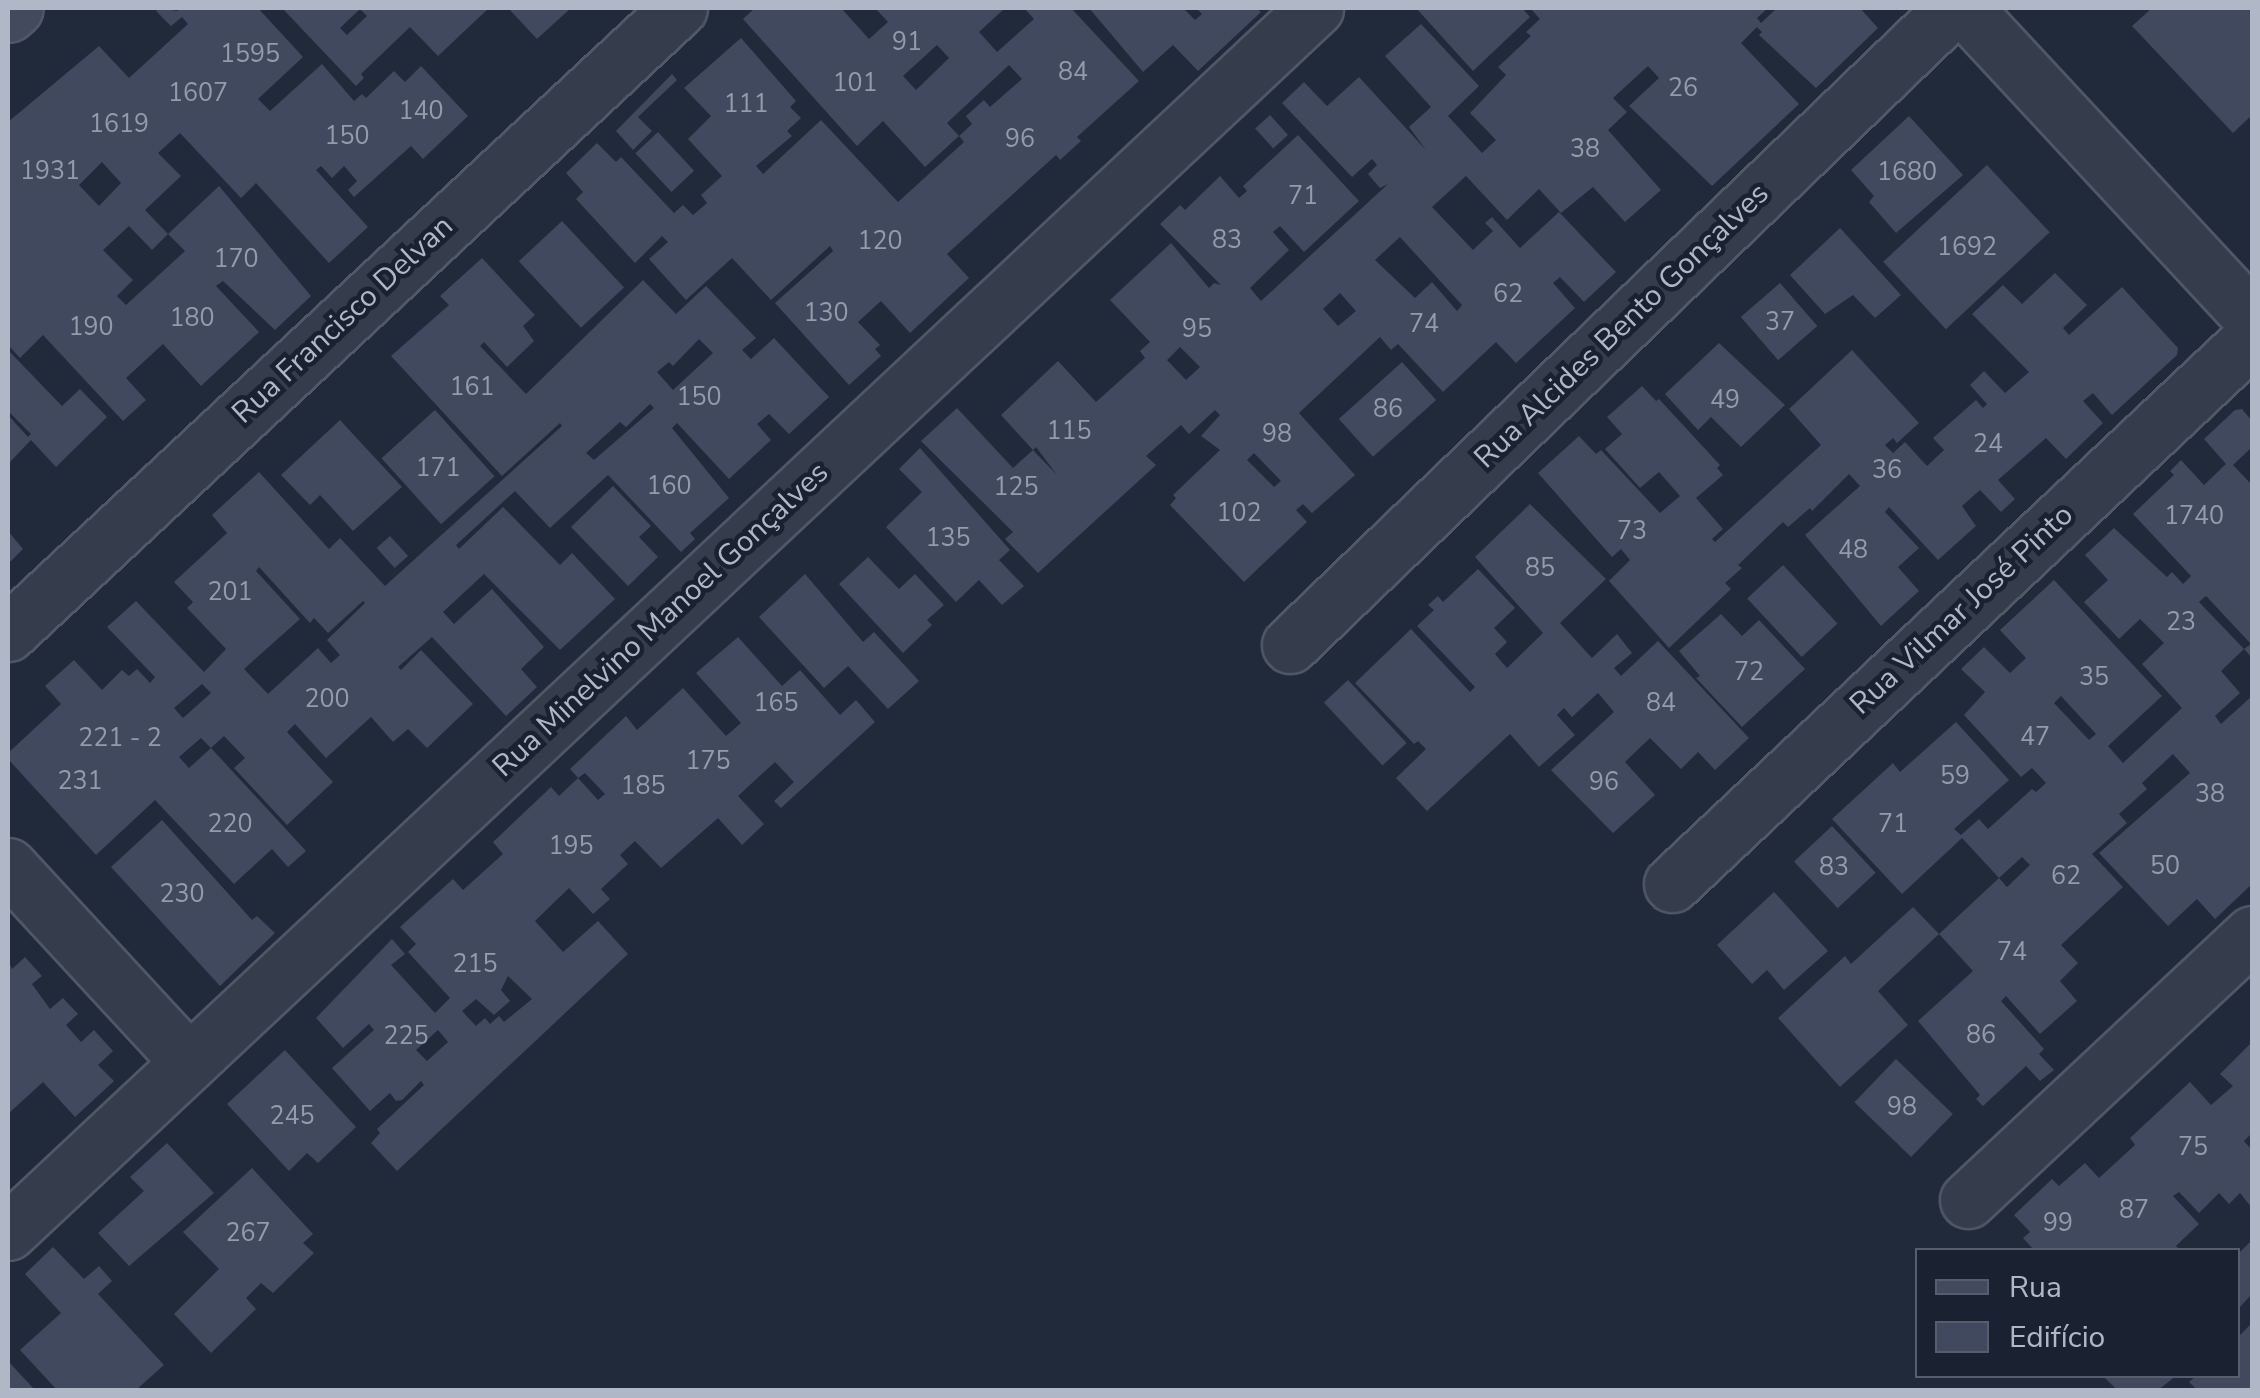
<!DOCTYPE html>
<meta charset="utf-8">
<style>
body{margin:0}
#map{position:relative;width:2260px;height:1398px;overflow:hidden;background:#212a3b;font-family:"Nunito Sans",sans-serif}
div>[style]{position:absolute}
.building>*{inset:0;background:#40495d;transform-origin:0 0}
.roads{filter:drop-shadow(2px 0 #505766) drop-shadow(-2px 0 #505766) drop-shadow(0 2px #505766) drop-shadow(0 -2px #505766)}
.minor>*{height:55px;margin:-27.5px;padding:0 27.5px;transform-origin:27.5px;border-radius:27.5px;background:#353c4b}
.tertiary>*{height:55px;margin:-27.5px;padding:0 27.5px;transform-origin:27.5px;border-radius:27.5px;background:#353c4b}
.secondary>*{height:55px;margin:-27.5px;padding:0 27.5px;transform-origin:27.5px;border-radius:27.5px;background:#434a5e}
span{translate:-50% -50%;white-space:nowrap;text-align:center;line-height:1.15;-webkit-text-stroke:9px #1a2130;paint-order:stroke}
.number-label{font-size:25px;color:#949cac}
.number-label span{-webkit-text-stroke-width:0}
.street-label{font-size:30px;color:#b0b7c7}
.frame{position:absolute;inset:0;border:10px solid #b0b7c7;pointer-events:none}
.legend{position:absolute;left:1915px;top:1248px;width:325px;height:130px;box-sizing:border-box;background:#1a2130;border:2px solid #565d6c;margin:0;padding:12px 18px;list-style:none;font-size:30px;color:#b0b7c7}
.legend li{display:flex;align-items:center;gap:20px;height:50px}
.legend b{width:50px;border:2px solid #565d6c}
</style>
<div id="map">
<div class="building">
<i style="clip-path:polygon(evenodd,161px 8px,177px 11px,181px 8px,258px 8px,303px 57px,258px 99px,270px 111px,322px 64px,354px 101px,362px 94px,366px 98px,394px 71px,405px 82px,421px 66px,468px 116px,423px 159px,411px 146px,354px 197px,348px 190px,357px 181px,344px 166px,332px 178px,321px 166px,316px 170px,368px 227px,329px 263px,256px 183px,241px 198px,180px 133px,158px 153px,181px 176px,145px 210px,168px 234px,152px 250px,129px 226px,103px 250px,133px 280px,117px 296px,126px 305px,185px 251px,168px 234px,219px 186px,311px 296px,275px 330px,223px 281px,216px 286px,259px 332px,201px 386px,163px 344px,126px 378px,146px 400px,123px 421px,43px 335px,20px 358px,8px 345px,8px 122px,99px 46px,129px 78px,188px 24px,182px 17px,171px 26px,156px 11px,161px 8px,102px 162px,121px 183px,99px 206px,79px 185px,102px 162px)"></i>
<i style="clip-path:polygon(evenodd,282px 8px,489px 8px,438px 56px,410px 27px,361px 74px,364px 78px,356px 86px,282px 8px,360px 9px,367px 16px,347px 35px,340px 28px,360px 9px)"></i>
<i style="clip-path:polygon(508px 8px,571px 8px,537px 39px)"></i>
<i style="clip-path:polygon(evenodd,755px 8px,841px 8px,869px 39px,888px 22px,875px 8px,1005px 8px,979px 32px,997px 52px,1034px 19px,1024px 8px,1071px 8px,1139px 81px,1077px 137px,1081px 141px,1060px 160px,1056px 155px,947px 254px,969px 278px,910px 333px,881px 301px,858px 322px,880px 345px,875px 349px,881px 356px,849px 385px,775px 303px,833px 251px,830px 246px,771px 300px,732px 258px,686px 300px,649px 259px,668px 242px,662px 236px,635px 263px,576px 199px,583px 192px,566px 173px,597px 143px,616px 162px,621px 157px,674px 213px,683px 205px,693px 215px,707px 203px,701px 195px,722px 176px,688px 139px,711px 116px,684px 88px,741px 38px,796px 101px,790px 107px,801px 118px,787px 131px,792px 136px,756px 166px,763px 174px,821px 120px,898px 202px,964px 142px,959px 136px,972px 124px,966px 116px,984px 100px,990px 107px,1022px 79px,1009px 65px,947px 123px,959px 136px,925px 167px,883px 121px,857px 146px,743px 19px,755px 8px,937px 45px,949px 58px,916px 90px,903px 76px,937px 45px)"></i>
<i style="clip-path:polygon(1089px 8px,1183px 8px,1195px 20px,1202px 14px,1196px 8px,1256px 8px,1261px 12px,1198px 71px,1173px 45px,1143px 72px)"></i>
<i style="clip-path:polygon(1416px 8px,1522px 8px,1530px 17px,1473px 71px)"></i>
<i style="clip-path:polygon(evenodd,1530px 8px,1768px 8px,1757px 18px,1761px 23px,1777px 8px,1860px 8px,1878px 28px,1816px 88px,1759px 35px,1762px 32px,1757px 27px,1741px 43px,1799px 104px,1712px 186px,1629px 106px,1659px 78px,1648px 66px,1613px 98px,1627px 112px,1608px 130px,1661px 190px,1625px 222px,1593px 187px,1561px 213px,1539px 189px,1507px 220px,1466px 176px,1432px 207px,1473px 250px,1493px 231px,1485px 223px,1492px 217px,1520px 248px,1559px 212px,1616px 272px,1584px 302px,1560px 277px,1553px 283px,1575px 308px,1516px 363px,1496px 342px,1443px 392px,1398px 344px,1391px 350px,1380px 337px,1299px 413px,1355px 475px,1312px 513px,1303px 504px,1296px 510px,1307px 522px,1244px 582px,1170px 505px,1176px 498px,1173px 495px,1220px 450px,1201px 436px,1220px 415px,1215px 410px,1189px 434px,1181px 425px,1146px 456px,1156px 465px,1038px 573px,1005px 539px,1013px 532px,921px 441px,957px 408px,1013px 468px,1033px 450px,1057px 475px,1036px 447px,1033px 450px,1001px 415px,1058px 361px,1096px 402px,1145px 358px,1140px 351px,1150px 342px,1110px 300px,1171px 243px,1209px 288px,1214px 283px,1221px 285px,1160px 224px,1180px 205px,1185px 210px,1220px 176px,1239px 198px,1247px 191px,1243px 186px,1298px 135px,1359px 201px,1304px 252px,1280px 226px,1273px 232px,1289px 250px,1250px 288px,1261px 301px,1388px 184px,1380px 188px,1368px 174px,1377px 165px,1372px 159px,1352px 177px,1282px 103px,1304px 82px,1327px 106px,1359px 77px,1426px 150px,1409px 127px,1431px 107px,1385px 56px,1421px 24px,1479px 86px,1448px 116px,1482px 153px,1496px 140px,1470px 113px,1506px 75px,1498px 67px,1531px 36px,1526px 32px,1540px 19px,1530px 8px,1400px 237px,1462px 305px,1457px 311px,1432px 282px,1415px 298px,1375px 260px,1400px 237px,1530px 8px,1340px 293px,1356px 311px,1338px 326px,1323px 309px,1340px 293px,1530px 8px,1180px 347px,1200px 367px,1186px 380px,1167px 360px,1180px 347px,1530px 8px,1254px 453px,1281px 481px,1274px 487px,1247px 460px,1254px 453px)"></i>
<i style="clip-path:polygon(2152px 8px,2252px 8px,2252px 115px,2233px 133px,2132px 26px)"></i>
<i style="clip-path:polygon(672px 74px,677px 80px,638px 117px,652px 131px,633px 150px,616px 131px)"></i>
<i style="left:1270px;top:115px;width:27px;height:20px;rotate:48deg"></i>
<i style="clip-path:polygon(1909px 116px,1963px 175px,1896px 233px,1869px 202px,1874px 196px,1851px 170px)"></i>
<i style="left:658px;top:132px;width:53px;height:31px;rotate:47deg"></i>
<i style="left:1987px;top:165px;width:92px;height:142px;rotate:47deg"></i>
<i style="left:562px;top:221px;width:91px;height:59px;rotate:47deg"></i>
<i style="clip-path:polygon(1840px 228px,1901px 295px,1875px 318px,1853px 295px,1825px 314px,1790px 275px)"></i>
<i style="clip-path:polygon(evenodd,482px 258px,535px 315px,523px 326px,534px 341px,507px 367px,484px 342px,480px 346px,526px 394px,643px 280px,676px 314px,706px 286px,756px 338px,742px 350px,751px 359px,774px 338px,829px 397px,789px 434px,769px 414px,757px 424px,771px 440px,729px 479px,677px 423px,672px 428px,729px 498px,690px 533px,695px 539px,681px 552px,608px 475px,550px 528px,515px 491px,456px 545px,459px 549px,503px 507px,560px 565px,572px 553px,615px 599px,560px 650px,484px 574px,443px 612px,454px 624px,492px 589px,544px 647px,521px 669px,537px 687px,506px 716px,432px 637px,398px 667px,401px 670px,421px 650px,473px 704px,427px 748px,408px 729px,393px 742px,371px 717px,326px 758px,295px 724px,287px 732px,333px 782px,287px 825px,234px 768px,245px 758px,224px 736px,211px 748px,201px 738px,179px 757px,189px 768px,211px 748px,306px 851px,288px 867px,272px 849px,234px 884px,155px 800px,96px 855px,8px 759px,8px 753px,61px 704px,45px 686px,74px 660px,102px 690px,122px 670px,129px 676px,137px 669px,150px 683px,155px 677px,107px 627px,136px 601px,204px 672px,226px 649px,187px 608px,193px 602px,174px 582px,227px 533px,212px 515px,259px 472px,329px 549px,340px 538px,385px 586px,562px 426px,560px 423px,502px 476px,391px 356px,449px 305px,440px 296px,482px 258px,699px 339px,713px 353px,673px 390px,657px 372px,669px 362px,673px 366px,699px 339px,482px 258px,650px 404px,654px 408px,594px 460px,586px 453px,620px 422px,626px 427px,650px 404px,482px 258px,259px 567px,310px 623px,314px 618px,328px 633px,363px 601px,365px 603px,327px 640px,340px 655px,331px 663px,318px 648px,268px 694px,244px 669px,300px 619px,256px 571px,259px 567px,482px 258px,202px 684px,211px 693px,183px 718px,174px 708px,202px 684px)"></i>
<i style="clip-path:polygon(2055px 273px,2087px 305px,2063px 328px,2069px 335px,2122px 287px,2178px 348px,2177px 355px,2112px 415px,2093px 393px,2083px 401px,2103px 423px,2066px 459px,2046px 438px,1998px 480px,2015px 499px,2001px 512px,1980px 490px,1962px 506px,1976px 526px,1938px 560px,1889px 507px,1885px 512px,1919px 548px,1898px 567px,1919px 591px,1881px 626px,1805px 535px,1860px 486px,1849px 474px,1812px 511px,1810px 508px,1788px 527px,1783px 522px,1738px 565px,1742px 568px,1725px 583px,1731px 589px,1669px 648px,1609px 581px,1630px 560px,1621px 549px,1612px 557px,1538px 473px,1579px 436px,1596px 454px,1601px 450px,1660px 513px,1680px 496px,1659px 472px,1640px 488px,1605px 449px,1622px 434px,1607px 417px,1642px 386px,1656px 401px,1659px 399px,1720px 465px,1717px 468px,1723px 475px,1696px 498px,1723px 529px,1712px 539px,1715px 542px,1821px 445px,1789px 409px,1852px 350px,1919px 423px,1897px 443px,1893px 438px,1885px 445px,1893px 453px,1905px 442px,1927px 466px,1944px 450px,1933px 438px,1976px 400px,1983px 408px,1987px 404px,1970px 385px,1984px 371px,2005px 393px,2029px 372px,1972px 314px,2003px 285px,2022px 304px)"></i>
<i style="left:1780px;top:283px;width:57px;height:52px;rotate:49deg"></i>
<i style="clip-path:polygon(1719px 343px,1785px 405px,1741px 447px,1711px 417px,1698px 430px,1665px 394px)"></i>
<i style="clip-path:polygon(8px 350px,62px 406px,80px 389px,107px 417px,56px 467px,31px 440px,8px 464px,8px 415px,28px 437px,31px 434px,8px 411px)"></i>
<i style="left:1402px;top:362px;width:51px;height:85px;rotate:48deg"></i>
<i style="clip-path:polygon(evenodd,2242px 409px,2252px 421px,2252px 447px,2233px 465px,2252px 485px,2252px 658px,2244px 649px,2251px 644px,2206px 596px,2199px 602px,2244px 649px,2221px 671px,2240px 693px,2215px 716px,2221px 724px,2252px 696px,2252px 884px,2215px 919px,2197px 899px,2168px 926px,2099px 853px,2190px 773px,2173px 754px,2142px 783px,2147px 789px,2119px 814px,2127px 823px,2092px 854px,2123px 887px,2061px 945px,2078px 963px,2060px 981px,2077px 1001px,2040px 1034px,2006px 996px,2001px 1001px,2044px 1049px,2039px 1054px,2054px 1070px,2040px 1081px,2026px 1066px,1983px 1106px,1976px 1099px,1980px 1095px,1918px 1021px,1973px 971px,1939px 934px,1999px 878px,1962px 838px,1902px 894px,1832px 819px,1893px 763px,1900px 772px,1956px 722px,2009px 780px,1954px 829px,1961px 835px,1979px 819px,1988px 829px,2032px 789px,2036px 792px,2046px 783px,2032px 768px,2021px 777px,1964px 715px,1985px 692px,1961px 669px,1984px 647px,2010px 673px,2026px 658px,2000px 630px,2054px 580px,2162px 696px,2108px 746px,2123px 763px,2182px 708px,2142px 664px,2164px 643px,2140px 619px,2119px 639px,2084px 602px,2108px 580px,2085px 555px,2114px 528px,2167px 577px,2172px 572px,2183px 584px,2191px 576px,2133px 514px,2174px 475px,2170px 471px,2181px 460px,2204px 485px,2226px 464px,2204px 439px,2235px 410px,2242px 409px,2061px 696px,2096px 734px,2089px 740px,2054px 703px,2061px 696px,2242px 409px,2022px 857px,2030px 865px,2007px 887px,1999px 878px,2022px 857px)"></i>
<i style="left:435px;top:410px;width:89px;height:72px;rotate:48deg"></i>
<i style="clip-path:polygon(340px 420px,402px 487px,353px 531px,320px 495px,310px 505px,281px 475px)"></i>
<i style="clip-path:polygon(920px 448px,1010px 550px,999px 560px,1024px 586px,1002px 605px,979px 580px,956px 602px,886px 527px,922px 492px,899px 469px)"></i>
<i style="clip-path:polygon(613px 486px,651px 526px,639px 537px,658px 557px,628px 586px,571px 527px)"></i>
<i style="clip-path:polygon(1530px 504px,1606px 579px,1560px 623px,1592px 658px,1617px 634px,1632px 653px,1614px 668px,1621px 676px,1658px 641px,1749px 738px,1715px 770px,1698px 752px,1681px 769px,1650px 738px,1625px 762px,1655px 795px,1613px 833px,1551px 770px,1614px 712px,1598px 693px,1572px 717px,1564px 708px,1557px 715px,1575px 735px,1539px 767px,1510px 734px,1427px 811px,1396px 778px,1426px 749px,1418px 741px,1414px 744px,1355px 683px,1411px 629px,1470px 692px,1475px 687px,1417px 626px,1434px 610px,1428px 605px,1438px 596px,1443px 602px,1478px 569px,1515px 608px,1494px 628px,1507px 642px,1495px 654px,1507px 668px,1543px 633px,1475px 557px)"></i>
<i style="clip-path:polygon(8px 531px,23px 549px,8px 564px)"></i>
<i style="left:390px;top:536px;width:27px;height:18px;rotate:48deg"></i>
<i style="clip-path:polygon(868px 557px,899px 589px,915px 574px,944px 605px,927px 620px,932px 625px,903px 653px,839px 584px)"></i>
<i style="left:1783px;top:565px;width:80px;height:49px;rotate:47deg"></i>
<i style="clip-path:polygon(805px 574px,863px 642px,874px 632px,919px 681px,888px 709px,848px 666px,824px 688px,759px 617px)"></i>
<i style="clip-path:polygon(1721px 614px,1742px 636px,1759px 620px,1805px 669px,1742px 727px,1696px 678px,1700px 676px,1679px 651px)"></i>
<i style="clip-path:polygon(evenodd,738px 637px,782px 686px,800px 670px,840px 715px,856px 700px,875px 722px,781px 808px,774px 801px,794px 782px,775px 762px,738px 796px,764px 824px,742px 845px,718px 818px,661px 868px,635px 841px,620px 855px,628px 864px,601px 889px,610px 899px,593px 914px,569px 888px,535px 921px,563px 952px,598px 921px,628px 954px,397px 1171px,371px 1143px,380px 1133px,377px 1129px,424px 1085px,421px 1081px,402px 1100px,396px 1101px,390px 1093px,370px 1111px,332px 1068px,374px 1030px,369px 1024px,343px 1048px,316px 1018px,392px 939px,405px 954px,391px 965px,435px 1013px,450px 998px,408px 952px,416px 944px,400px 927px,453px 879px,463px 890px,503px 854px,493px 842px,551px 787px,559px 796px,578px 778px,598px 800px,605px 794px,585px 773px,578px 778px,570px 769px,626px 716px,637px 730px,683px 688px,726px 736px,741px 723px,696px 673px,738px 637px,508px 976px,532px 999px,504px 1022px,499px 1016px,490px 1024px,485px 1018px,476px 1026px,462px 1011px,476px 999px,494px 1015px,510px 1001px,501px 990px,508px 976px,738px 637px,438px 1030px,448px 1042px,427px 1061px,416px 1050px,438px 1030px)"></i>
<i style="left:1348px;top:680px;width:86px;height:33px;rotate:47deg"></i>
<i style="clip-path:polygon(162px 820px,252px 920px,257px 916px,275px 933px,220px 986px,111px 867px)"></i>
<i style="left:1832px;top:826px;width:64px;height:52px;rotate:47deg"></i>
<i style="clip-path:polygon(1774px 892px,1828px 951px,1784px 990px,1767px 970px,1752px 984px,1717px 945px)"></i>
<i style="clip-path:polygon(1913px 907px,1939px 934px,1878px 991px,1908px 1025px,1840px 1087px,1778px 1018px,1845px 956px,1851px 964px)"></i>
<i style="clip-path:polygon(25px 957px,42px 976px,32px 984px,50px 1009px,63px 998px,78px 1014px,66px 1025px,81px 1042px,94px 1030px,113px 1051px,98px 1065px,114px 1081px,75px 1117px,43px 1082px,8px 1114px,8px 960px,12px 969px)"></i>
<i style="clip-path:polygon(2252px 1042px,2252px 1133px,2244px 1141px,2252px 1150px,2252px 1208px,2240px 1193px,2229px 1204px,2219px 1193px,2199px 1213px,2179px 1192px,2173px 1196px,2199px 1224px,2176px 1246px,2180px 1250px,2034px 1250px,2023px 1238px,2030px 1232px,2014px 1215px,2052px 1179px,2059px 1186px,2085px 1163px,2099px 1178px,2135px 1145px,2130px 1138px,2190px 1082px,2211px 1105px,2233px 1086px,2220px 1074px)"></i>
<i style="clip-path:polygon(285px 1050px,356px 1127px,318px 1163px,307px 1153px,289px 1171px,227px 1104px)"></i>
<i style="left:1896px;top:1059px;width:79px;height:60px;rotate:44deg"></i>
<i style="clip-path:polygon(167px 1143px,214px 1193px,129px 1266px,98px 1233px,144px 1191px,130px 1177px)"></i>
<i style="clip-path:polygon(252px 1168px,313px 1234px,303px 1243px,314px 1253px,273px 1293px,261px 1283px,246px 1298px,256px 1309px,211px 1353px,174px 1314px,219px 1269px,183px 1232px)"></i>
<i style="clip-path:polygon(2252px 1240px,2252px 1294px,2238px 1309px,2238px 1254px)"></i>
<i style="clip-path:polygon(53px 1247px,84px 1279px,99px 1266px,112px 1281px,98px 1294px,164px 1365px,136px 1390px,57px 1390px,20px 1350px,61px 1313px,25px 1274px)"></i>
<i style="clip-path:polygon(2252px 1323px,2252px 1390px,2197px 1390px,2189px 1382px,2196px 1376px,2238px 1376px,2238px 1337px)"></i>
<i style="clip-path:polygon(8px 1361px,35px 1390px,8px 1390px)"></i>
<i style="clip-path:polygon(2103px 1376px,2176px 1376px,2158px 1390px,2117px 1390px)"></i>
</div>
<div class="roads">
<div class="minor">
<i style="left:8px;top:633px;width:917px;rotate:-42.97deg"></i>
<i style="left:1290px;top:645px;width:919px;rotate:-43.85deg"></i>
<i style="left:8px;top:866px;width:267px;rotate:47.3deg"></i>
<i style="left:1672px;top:884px;width:797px;rotate:-43.27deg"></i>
<i style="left:1968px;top:1200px;width:389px;rotate:-43.1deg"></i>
<i style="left:8px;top:1232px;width:1791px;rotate:-43.12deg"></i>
</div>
<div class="tertiary">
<i style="left:1964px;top:8px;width:423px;rotate:47.1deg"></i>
</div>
<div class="secondary">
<i style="left:8px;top:14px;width:9px;rotate:-41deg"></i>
</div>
</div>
<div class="number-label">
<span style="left:907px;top:42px">91</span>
<span style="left:250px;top:54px">1595</span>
<span style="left:1073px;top:72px">84</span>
<span style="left:855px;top:83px">101</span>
<span style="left:1683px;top:88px">26</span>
<span style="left:198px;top:93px">1607</span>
<span style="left:746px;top:104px">111</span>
<span style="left:421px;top:111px">140</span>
<span style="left:119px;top:124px">1619</span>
<span style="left:347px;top:136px">150</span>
<span style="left:1020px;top:139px">96</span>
<span style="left:1585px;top:149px">38</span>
<span style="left:50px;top:171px">1931</span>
<span style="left:1907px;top:172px">1680</span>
<span style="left:1303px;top:196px">71</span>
<span style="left:1227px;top:240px">83</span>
<span style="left:880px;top:241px">120</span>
<span style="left:1967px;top:247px">1692</span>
<span style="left:236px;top:259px">170</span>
<span style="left:1508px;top:294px">62</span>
<span style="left:826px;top:313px">130</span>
<span style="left:192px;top:318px">180</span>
<span style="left:1780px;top:322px">37</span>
<span style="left:1424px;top:324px">74</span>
<span style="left:91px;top:327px">190</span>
<span style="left:1197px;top:329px">95</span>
<span style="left:472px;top:387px">161</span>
<span style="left:699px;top:397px">150</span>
<span style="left:1725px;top:400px">49</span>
<span style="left:1388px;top:409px">86</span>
<span style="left:1069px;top:431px">115</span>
<span style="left:1277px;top:434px">98</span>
<span style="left:1988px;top:444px">24</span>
<span style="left:438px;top:468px">171</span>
<span style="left:1887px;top:470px">36</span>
<span style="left:669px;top:486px">160</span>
<span style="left:1016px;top:487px">125</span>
<span style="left:1239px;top:513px">102</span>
<span style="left:2194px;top:516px">1740</span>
<span style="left:1632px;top:531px">73</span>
<span style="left:948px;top:538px">135</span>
<span style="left:1853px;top:550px">48</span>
<span style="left:1540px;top:568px">85</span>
<span style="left:230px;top:592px">201</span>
<span style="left:2181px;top:622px">23</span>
<span style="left:1749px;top:672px">72</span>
<span style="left:2094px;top:677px">35</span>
<span style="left:327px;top:699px">200</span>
<span style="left:776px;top:703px">165</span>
<span style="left:1661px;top:703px">84</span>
<span style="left:2035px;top:737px">47</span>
<span style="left:120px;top:738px">221 - 2</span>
<span style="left:708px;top:761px">175</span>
<span style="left:1955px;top:776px">59</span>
<span style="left:80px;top:781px">231</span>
<span style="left:1604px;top:782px">96</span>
<span style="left:643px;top:786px">185</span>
<span style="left:2210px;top:794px">38</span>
<span style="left:230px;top:824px">220</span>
<span style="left:1893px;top:824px">71</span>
<span style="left:571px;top:846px">195</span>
<span style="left:2165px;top:866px">50</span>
<span style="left:1834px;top:867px">83</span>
<span style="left:2066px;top:876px">62</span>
<span style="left:182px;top:894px">230</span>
<span style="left:2012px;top:952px">74</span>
<span style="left:475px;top:964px">215</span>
<span style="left:1981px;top:1035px">86</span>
<span style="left:406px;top:1036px">225</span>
<span style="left:1902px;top:1107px">98</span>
<span style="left:292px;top:1116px">245</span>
<span style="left:2193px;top:1147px">75</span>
<span style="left:2134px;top:1210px">87</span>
<span style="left:2058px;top:1223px">99</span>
<span style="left:248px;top:1233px">267</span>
</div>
<div class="street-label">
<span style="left:343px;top:320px;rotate:-43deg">Rua Francisco Delvan</span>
<span style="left:1622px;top:326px;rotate:-44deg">Rua Alcides Bento Gonçalves</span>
<span style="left:1962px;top:610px;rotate:-43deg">Rua Vilmar José Pinto</span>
<span style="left:661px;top:620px;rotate:-43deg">Rua Minelvino Manoel Gonçalves</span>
</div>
<div class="frame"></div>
<ul class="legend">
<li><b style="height:12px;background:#434a5e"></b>Rua</li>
<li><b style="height:28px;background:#40495d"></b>Edifício</li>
</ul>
</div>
